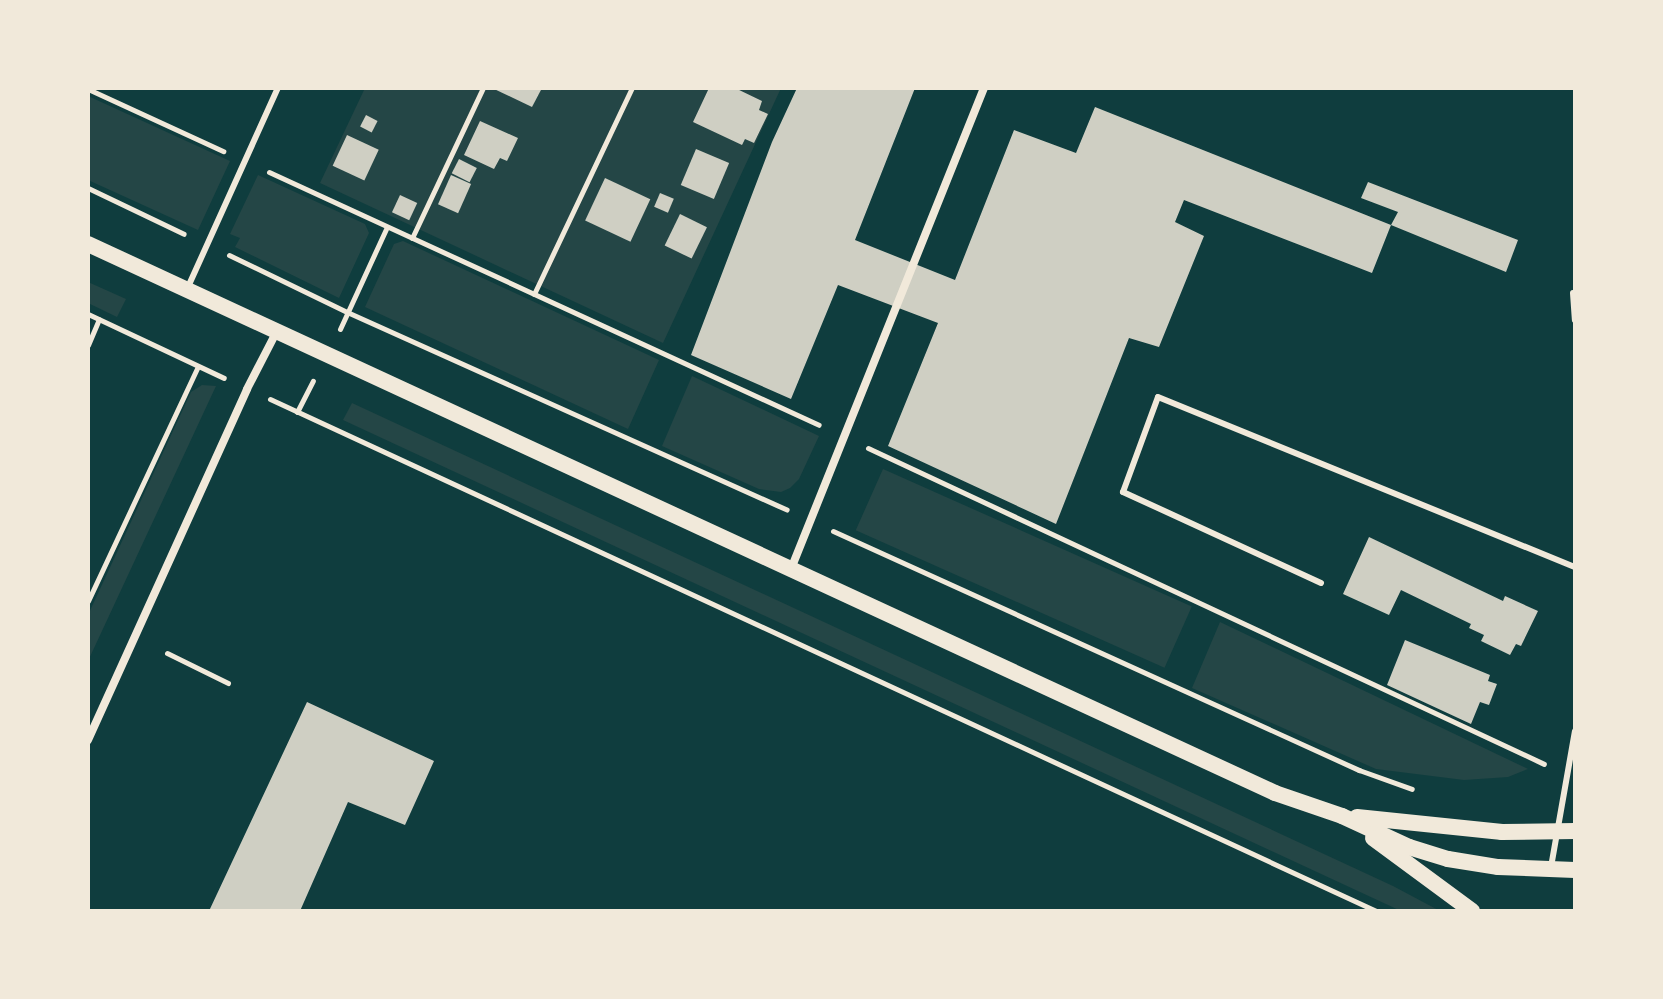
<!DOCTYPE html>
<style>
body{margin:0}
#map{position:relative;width:1663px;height:999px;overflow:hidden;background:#0f3d3e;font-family:"Space Grotesk",sans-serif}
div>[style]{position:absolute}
.green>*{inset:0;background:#244646;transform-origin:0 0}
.building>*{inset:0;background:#cfcfc3;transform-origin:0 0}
.path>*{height:5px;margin:-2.5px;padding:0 2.5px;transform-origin:2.5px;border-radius:2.5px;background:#f1e9da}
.service>*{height:6px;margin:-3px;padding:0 3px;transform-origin:3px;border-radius:3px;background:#f1e9da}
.minor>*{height:8px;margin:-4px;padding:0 4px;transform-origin:4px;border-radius:4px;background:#f1e9da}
.secondary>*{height:16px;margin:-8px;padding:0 8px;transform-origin:8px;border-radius:8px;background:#f1e9da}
span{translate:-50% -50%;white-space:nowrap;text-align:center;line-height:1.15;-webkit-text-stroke:6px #f1e9da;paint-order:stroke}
.frame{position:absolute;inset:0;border:90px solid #f1e9da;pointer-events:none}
</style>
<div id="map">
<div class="green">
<i style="clip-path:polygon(365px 88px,781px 88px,663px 343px,320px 183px)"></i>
<i style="clip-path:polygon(88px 96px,230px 161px,198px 230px,88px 180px)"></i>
<i style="clip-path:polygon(258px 175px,365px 224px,369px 233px,339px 298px,235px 247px,240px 238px,230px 234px)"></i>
<i style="clip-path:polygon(403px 241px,659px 360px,628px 429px,365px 307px,394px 244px)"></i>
<i style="clip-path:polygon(88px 282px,126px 299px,117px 317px,88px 303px)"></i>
<i style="clip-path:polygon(692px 376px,819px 436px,799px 479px,790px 488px,781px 492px,759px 489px,662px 446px)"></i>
<i style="clip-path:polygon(202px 385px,216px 386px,88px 661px,88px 615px,191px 392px)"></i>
<i style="clip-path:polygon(352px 403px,1393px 886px,1440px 911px,1401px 911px,343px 420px)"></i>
<i style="left:883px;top:469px;width:338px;height:67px;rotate:24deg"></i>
<i style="clip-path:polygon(1220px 622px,1528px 769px,1508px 777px,1464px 780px,1376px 769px,1192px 688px)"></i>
</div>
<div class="building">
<i style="clip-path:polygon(492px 88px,542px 88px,532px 107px)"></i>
<i style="clip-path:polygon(709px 88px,735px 88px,762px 101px,759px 110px,768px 114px,754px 143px,745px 139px,742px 145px,693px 122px)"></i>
<i style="clip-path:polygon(797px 88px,915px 88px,855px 240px,955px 280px,1014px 130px,1076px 153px,1095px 107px,1391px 225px,1372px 273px,1184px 200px,1175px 222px,1204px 236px,1159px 347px,1129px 338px,1056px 524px,888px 446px,938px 323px,838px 285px,791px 399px,691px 355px,772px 142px)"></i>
<i style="left:366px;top:115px;width:13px;height:13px;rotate:27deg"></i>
<i style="clip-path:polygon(480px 121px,518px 138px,507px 161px,500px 158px,494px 169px,464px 155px)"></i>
<i style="left:347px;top:135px;width:35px;height:34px;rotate:25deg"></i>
<i style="left:696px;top:149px;width:36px;height:39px;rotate:23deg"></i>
<i style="left:459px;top:159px;width:20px;height:16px;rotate:27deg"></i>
<i style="left:451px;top:175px;width:22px;height:32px;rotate:24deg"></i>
<i style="left:605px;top:178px;width:50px;height:47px;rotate:25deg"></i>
<i style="clip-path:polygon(1368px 182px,1518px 240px,1506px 272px,1391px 225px,1398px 212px,1361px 198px)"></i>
<i style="left:660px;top:193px;width:15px;height:15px;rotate:23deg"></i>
<i style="left:400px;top:195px;width:19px;height:19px;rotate:25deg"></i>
<i style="left:680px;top:214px;width:30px;height:35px;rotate:26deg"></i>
<i style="clip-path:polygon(1369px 537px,1503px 601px,1505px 596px,1538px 611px,1521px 646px,1516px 644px,1510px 655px,1481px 641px,1484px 635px,1469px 628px,1471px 624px,1401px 590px,1389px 615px,1343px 594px)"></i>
<i style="clip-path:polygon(1405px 640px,1490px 675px,1488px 681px,1497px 684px,1489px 705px,1480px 702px,1471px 724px,1387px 685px)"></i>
<i style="clip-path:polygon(307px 702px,434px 761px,405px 825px,348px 802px,300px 911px,209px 911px)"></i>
</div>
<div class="path">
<i style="left:88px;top:89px;width:149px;rotate:24.7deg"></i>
<i style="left:269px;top:172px;width:605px;rotate:24.7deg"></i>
<i style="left:88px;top:188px;width:106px;rotate:25.6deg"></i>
<i style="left:412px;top:238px;width:166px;rotate:-64.7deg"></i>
<i style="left:229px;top:255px;width:131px;rotate:25.8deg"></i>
<i style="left:347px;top:312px;width:482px;rotate:24.2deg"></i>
<i style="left:534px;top:294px;width:228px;rotate:-64.6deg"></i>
<i style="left:88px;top:314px;width:150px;rotate:25.2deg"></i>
<i style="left:340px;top:329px;width:112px;rotate:-65.3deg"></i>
<i style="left:88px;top:345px;width:28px;rotate:-67deg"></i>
<i style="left:270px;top:399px;width:1219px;rotate:24.84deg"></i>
<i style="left:297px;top:412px;width:35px;rotate:-63deg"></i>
<i style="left:868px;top:448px;width:746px;rotate:25.05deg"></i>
<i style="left:833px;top:531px;width:578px;rotate:24.44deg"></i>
<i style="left:1359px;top:770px;width:56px;rotate:19.7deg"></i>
<i style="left:88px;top:601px;width:259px;rotate:-64.9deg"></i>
<i style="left:167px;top:653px;width:68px;rotate:26.2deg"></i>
</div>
<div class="service">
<i style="left:188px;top:287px;width:218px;rotate:-65.7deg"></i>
<i style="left:1573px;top:293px;width:27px;rotate:86deg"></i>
<i style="left:1321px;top:583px;width:218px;rotate:-155.3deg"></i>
<i style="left:1123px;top:492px;width:101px;rotate:-69.8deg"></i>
<i style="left:1158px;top:397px;width:450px;rotate:22.2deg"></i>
<i style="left:1551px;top:867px;width:138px;rotate:-80deg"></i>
</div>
<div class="minor">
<i style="left:791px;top:569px;width:518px;rotate:-68.14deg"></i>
<i style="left:88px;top:740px;width:385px;rotate:-65.6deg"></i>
<i style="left:247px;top:389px;width:65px;rotate:-62.7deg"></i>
</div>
<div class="secondary">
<i style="left:88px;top:244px;width:1308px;rotate:24.82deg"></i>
<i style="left:1275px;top:793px;width:71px;rotate:18.9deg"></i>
<i style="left:1342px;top:816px;width:74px;rotate:24.8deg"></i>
<i style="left:1409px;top:847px;width:41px;rotate:17.1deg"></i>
<i style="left:1448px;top:859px;width:51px;rotate:9.1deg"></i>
<i style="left:1498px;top:867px;width:77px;rotate:2.2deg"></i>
<i style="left:1357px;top:817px;width:146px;rotate:5.9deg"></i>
<i style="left:1502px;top:832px;width:73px;rotate:-0.8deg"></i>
<i style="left:1373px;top:838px;width:123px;rotate:36.4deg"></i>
</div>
<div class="frame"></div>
</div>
